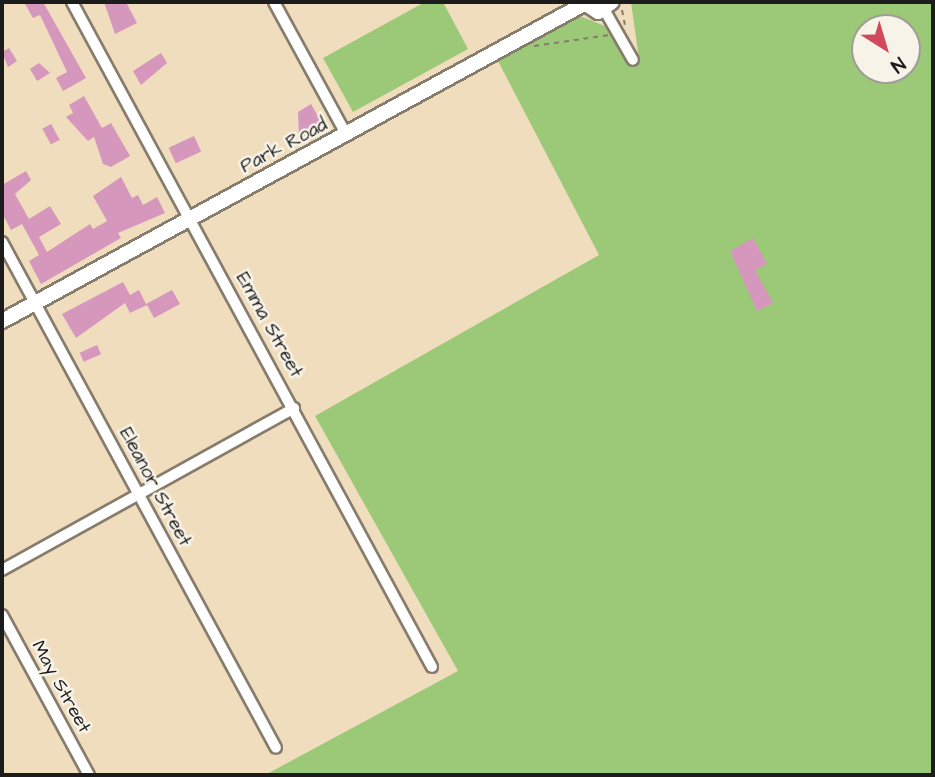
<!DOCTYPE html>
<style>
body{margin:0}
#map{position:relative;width:935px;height:777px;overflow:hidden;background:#f0ddbd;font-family:"Architects Daughter",sans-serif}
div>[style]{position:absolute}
.green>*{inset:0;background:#9bc977}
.building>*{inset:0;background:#d598bc;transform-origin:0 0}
.path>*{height:2px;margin-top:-1px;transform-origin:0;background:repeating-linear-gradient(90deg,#867c6c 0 5px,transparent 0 10px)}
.roads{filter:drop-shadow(2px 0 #867c6c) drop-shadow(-2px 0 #867c6c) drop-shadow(0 2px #867c6c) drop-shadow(0 -2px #867c6c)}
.street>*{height:10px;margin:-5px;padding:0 5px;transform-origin:5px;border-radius:5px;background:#fff}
.secondary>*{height:14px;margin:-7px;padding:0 7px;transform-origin:7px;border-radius:7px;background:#fff}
span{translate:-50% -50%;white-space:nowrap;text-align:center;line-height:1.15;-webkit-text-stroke:5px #f7f3e8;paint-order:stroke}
.street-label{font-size:19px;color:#1c1c1c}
.frame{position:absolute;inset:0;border:4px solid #1c1c1c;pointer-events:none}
.north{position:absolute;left:851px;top:14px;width:70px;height:70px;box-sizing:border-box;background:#f7f3e8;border:2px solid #9f9d96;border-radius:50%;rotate:143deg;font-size:19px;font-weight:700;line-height:28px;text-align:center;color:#1c1c1c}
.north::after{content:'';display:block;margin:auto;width:24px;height:32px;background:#d1495b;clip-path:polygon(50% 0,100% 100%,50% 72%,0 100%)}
</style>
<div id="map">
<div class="green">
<i style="clip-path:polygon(425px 2px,443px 2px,468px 49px,353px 112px,323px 58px)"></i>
<i style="clip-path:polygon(evenodd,631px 2px,933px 2px,933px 775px,265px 775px,458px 671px,315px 416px,599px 255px,498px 61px,580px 16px,605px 26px,630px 65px,639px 59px,631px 2px,865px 28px,907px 28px,907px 70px,865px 70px,865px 28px)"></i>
</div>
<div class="building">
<i style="clip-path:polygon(43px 2px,86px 78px,63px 91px,56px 78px,67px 72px,40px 15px,33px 18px,25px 4px)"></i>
<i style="clip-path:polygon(104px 2px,126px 2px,137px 23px,115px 34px)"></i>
<i style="clip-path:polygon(9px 48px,17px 61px,8px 67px,2px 52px)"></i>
<i style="clip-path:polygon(161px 53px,167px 63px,141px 85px,133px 71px)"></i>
<i style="clip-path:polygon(39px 63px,50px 73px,37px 81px,30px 69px)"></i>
<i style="clip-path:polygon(84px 96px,102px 128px,111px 123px,130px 156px,111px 167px,103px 164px,94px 137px,88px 141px,66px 117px,73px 113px,69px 105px)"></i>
<i style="clip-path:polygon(311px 104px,323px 125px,299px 139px,298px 112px)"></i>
<i style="left:51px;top:124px;width:18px;height:10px;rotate:61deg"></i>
<i style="left:194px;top:136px;width:17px;height:28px;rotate:65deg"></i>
<i style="clip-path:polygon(26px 171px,31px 180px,15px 194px,29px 219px,50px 206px,61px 224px,39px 237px,47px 252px,90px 224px,93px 229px,107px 221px,93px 196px,121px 177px,132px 198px,138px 195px,143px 205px,157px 197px,165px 213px,118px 233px,121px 238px,41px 284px,29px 261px,39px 255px,22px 224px,11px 230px,2px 213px,2px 185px)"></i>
<i style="clip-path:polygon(753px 238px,767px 264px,755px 270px,773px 303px,757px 311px,730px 251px)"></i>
<i style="clip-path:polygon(123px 282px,130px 295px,139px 290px,146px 304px,172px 290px,180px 304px,154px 318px,147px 305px,130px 313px,125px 303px,76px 338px,62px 314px)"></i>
<i style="left:97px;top:345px;width:10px;height:19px;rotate:66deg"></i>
</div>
<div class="path">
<i style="left:622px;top:10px;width:15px;rotate:79deg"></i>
<i style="left:534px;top:46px;width:76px;rotate:-8.3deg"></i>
</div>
<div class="roads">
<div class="street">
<i style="left:72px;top:2px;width:756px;rotate:61.57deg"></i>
<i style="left:274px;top:2px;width:150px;rotate:61.4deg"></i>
<i style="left:605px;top:11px;width:56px;rotate:60.3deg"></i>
<i style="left:2px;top:242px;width:575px;rotate:61.56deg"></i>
<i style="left:2px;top:570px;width:334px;rotate:-29deg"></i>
<i style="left:2px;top:615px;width:182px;rotate:61.5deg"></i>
</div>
<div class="secondary">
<i style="left:583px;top:2px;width:18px;rotate:34deg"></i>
<i style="left:598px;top:12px;width:17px;rotate:-36deg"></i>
<i style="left:2px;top:321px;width:663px;rotate:-28.58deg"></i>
</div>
</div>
<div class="street-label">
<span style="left:284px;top:146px;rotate:-28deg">Park Road</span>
<span style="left:269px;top:325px;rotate:61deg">Emma Street</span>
<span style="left:155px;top:487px;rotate:62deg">Eleanor Street</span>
<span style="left:61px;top:687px;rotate:61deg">May Street</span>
</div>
<div class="frame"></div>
<div class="north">N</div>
</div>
